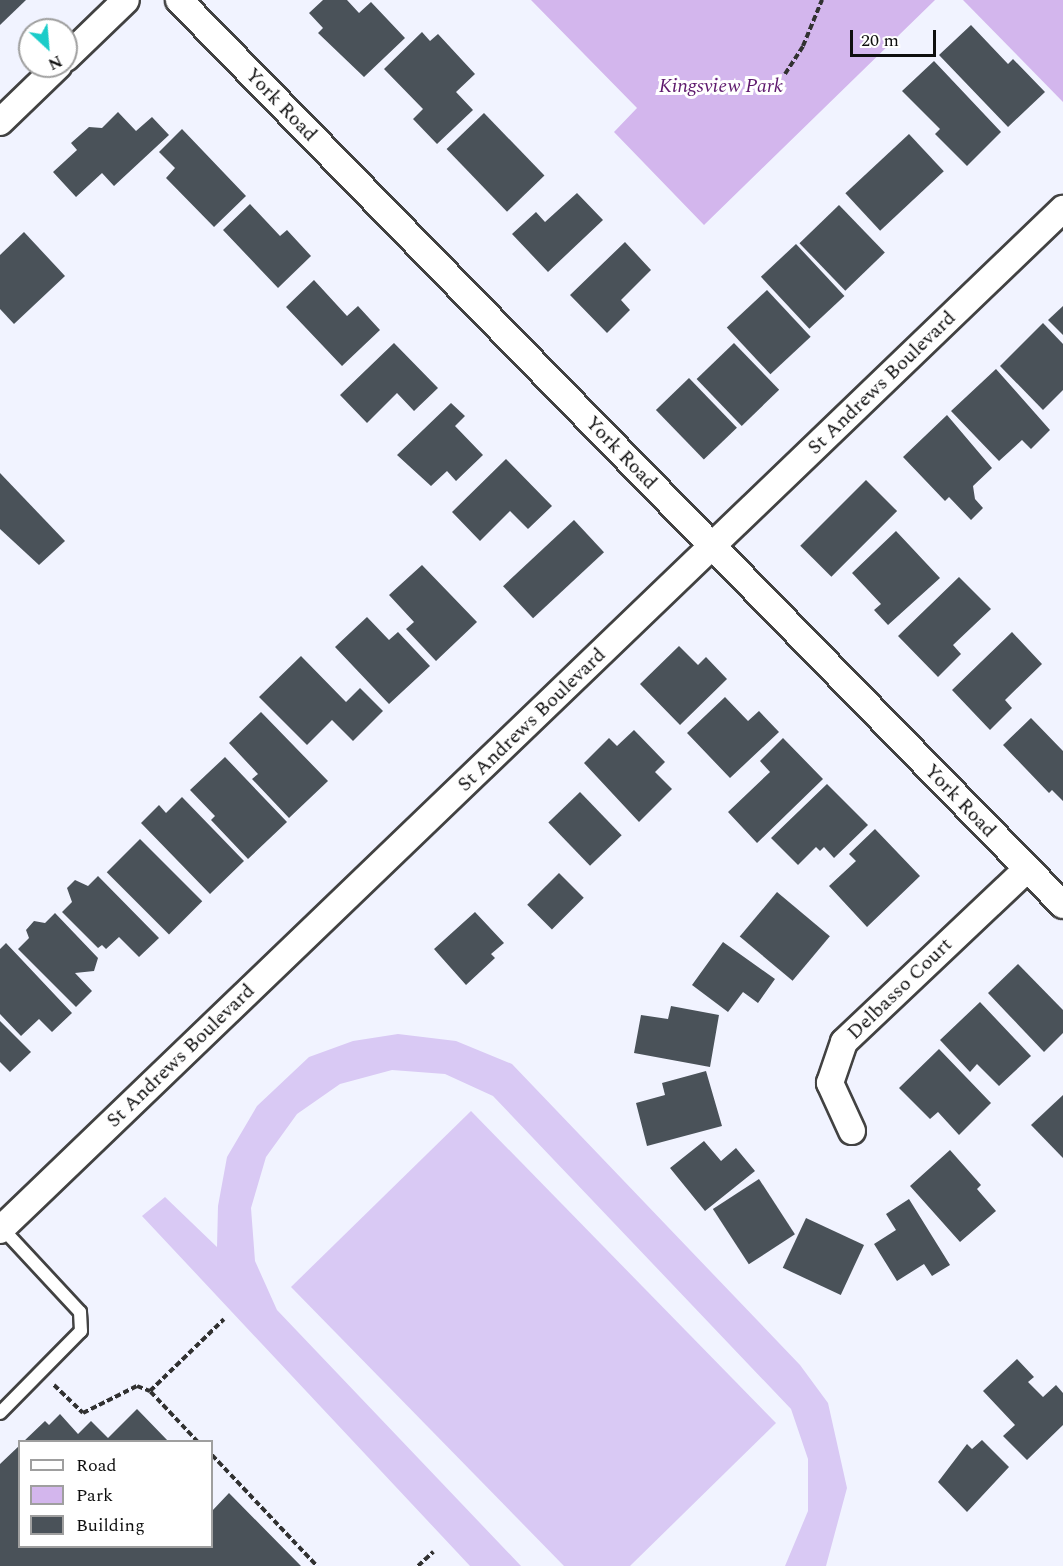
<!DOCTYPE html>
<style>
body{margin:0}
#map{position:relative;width:1063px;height:1566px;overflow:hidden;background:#f1f3ff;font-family:Spectral,serif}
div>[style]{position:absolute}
.green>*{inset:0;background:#d3b6ed}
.pitch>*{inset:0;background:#d9c9f4}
.building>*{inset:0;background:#4a5259;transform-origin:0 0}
.path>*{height:4px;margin-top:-2px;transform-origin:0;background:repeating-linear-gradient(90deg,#313131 0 6px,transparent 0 9px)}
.roads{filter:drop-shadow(2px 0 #424242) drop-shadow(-2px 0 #424242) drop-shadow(0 2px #424242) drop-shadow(0 -2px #424242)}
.service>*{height:12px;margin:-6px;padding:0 6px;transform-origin:6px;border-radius:6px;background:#fff}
.minor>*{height:26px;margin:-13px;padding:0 13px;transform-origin:13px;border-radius:13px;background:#fff}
span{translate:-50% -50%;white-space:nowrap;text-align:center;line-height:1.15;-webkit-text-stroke:6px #fff;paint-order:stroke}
.park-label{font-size:20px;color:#5e196d;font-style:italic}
.street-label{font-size:20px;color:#0f0f0f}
.legend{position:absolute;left:18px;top:1440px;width:195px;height:108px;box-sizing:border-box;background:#fff;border:2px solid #9f9f9f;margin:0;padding:8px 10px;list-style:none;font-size:18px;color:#0f0f0f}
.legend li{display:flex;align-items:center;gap:12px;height:30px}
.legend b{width:30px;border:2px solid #9f9f9f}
.north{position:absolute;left:18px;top:18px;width:60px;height:60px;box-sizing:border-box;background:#fff;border:2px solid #9f9f9f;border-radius:50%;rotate:154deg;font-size:16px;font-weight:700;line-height:24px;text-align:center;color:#0f0f0f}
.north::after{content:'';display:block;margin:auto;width:21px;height:27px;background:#1accc9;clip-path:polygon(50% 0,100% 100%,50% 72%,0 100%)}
.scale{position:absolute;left:850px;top:30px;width:86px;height:27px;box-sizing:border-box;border:3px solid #0f0f0f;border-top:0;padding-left:8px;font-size:18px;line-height:21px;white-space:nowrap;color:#0f0f0f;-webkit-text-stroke:4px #fff;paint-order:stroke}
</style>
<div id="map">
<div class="green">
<i style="clip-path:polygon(531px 0,935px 0,704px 225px,614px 132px,637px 108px)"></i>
<i style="clip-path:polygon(963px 0,1063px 0,1063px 102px)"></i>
</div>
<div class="pitch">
<i style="clip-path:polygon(398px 1034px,456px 1041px,512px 1064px,800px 1365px,828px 1403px,847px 1488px,826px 1566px,785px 1566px,808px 1511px,808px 1459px,791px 1409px,493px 1096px,445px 1074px,392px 1070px,340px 1084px,297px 1114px,266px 1157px,251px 1208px,255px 1261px,277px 1310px,521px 1566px,470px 1566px,142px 1216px,165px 1197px,217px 1247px,218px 1206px,227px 1157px,257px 1106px,309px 1057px,353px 1041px)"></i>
<i style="clip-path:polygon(471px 1111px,776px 1423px,630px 1566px,564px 1566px,291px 1287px)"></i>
</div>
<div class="building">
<i style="clip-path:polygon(0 0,26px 0,0 25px)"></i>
<i style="clip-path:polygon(323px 0,347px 0,359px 13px,371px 2px,405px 38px,364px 77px,318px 33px,323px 28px,309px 13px)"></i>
<i style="clip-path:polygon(971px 25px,1008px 64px,1013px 59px,1045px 92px,1008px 127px,939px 55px)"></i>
<i style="clip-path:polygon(422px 32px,430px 41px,438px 34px,475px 74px,456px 92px,473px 110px,437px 144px,413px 119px,423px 109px,384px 69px)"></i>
<i style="clip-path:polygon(934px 61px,1001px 132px,967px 166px,935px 134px,940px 129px,902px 91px)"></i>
<i style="clip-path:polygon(118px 112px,136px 131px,152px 117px,169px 135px,114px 186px,102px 173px,76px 197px,53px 172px,77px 150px,71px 143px,89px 127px,102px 128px)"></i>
<i style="left:484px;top:113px;width:87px;height:52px;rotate:46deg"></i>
<i style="clip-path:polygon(182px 129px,246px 196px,214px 227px,166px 178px,175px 168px,159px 152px)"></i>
<i style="left:909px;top:134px;width:51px;height:87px;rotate:47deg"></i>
<i style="clip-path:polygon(577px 193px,603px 220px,548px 272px,512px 234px,536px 212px,545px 222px)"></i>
<i style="clip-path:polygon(250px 204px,280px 236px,287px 230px,311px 256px,278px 288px,223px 230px)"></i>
<i style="left:839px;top:205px;width:66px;height:55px;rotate:46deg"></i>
<i style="clip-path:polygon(24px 232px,65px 276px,14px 324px,0 309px,0 255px)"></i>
<i style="clip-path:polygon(625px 242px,651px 270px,621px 300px,630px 310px,607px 333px,570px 295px)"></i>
<i style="left:796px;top:244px;width:71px;height:48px;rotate:47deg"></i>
<i style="clip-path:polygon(314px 280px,347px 316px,358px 306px,380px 330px,342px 366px,286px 307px)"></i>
<i style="left:767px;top:290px;width:64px;height:55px;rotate:47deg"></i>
<i style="clip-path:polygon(1063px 306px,1063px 335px,1048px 320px)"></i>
<i style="clip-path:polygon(1043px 323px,1063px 344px,1063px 390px,1043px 410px,1000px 366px)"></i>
<i style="clip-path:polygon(394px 343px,438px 388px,414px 411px,397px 393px,367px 423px,340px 395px)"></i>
<i style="left:734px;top:343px;width:65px;height:52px;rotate:46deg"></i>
<i style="clip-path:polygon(996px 369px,1050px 430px,1031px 449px,1022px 440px,999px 461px,951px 411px)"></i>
<i style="left:689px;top:378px;width:69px;height:46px;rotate:46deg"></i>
<i style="clip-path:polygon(451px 403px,465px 416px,455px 426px,483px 455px,456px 481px,447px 471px,431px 486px,397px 455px)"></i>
<i style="clip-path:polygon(947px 415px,992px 468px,973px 486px,975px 499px,983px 508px,971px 520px,949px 497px,945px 501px,903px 457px)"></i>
<i style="clip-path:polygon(506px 459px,552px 506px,528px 529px,510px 511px,480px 541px,452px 512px)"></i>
<i style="clip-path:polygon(0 473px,65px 541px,39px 565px,0 529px)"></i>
<i style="left:866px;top:480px;width:44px;height:93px;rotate:45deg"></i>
<i style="left:574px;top:520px;width:44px;height:97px;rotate:47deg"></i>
<i style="clip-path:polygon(896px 531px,940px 578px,888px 625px,874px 610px,881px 604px,852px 573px)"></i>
<i style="clip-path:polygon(422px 565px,477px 622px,436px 661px,406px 629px,414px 622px,389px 595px)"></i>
<i style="clip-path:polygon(959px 577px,991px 609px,953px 645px,961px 654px,938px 677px,898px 636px)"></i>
<i style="clip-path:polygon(367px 617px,389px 640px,398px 632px,430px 666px,389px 704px,335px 647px)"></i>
<i style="clip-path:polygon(1012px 632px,1042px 664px,1005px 700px,1012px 708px,990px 730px,952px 690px)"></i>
<i style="clip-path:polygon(679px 646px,698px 665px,706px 657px,727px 679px,680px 725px,640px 684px)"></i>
<i style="clip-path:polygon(301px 656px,346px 702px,360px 688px,383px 711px,353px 741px,332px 720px,307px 745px,259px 697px)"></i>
<i style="clip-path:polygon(725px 697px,748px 721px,759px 711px,779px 732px,730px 778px,687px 733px)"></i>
<i style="clip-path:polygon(261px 712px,328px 781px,289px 818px,252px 779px,258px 774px,229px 743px)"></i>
<i style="clip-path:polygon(1031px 718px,1063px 751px,1063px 801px,1052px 790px,1049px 793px,1003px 745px)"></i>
<i style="clip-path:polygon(634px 730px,665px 762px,655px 772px,672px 789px,639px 822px,584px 763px,609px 738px,617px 746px)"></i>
<i style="clip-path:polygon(783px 738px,823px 779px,757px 843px,728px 812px,770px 772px,760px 761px)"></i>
<i style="clip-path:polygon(225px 757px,287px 822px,248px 859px,211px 820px,215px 816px,190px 790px)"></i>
<i style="clip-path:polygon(827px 784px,868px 825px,834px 858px,824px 847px,820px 851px,816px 847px,798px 865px,771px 838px)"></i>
<i style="left:580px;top:792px;width:60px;height:44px;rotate:46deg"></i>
<i style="clip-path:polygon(182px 797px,244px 861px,210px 894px,141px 823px,159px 805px,166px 813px)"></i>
<i style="clip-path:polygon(875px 829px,920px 876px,867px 927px,829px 886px,856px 861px,849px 854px)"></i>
<i style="left:140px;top:839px;width:88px;height:47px;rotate:45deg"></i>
<i style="left:559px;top:873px;width:35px;height:45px;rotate:45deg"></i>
<i style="clip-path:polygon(98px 876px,159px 938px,139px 957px,119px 937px,106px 949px,102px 945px,98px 948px,62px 912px,72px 902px,67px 888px,75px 880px,88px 886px)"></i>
<i style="left:777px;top:892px;width:69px;height:58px;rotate:40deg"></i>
<i style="clip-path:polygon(475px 912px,504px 943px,491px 954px,495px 958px,466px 985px,434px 949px)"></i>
<i style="clip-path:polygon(55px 913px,98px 958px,94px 971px,75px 973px,92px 991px,76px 1007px,18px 949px,29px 938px,26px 930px,34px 921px,45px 923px)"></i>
<i style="clip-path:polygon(723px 942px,775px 979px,758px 1003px,743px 992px,728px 1012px,692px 985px)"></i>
<i style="clip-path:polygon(6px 943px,72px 1013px,52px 1032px,39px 1019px,21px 1036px,0 1014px,0 949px)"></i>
<i style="clip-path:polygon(1018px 964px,1063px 1010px,1063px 1033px,1044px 1052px,988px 993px)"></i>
<i style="clip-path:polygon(980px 1002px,1031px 1056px,999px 1086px,977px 1064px,970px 1072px,940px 1040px)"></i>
<i style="clip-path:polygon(671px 1006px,719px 1015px,710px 1067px,634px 1053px,641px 1015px,668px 1019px)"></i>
<i style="clip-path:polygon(0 1021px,31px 1052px,10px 1072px,0 1062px)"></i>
<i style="clip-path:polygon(939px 1049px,991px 1103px,959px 1135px,938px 1112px,930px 1119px,899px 1088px)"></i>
<i style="clip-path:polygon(706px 1071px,722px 1126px,647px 1146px,636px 1103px,665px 1095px,662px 1083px)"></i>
<i style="clip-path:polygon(1063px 1095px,1063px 1158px,1031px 1125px)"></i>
<i style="clip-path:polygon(704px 1141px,721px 1161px,736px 1148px,755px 1171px,705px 1211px,670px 1168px)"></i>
<i style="clip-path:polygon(950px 1150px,981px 1185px,977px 1189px,996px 1211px,960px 1242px,910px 1186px)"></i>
<i style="left:759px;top:1179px;width:66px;height:55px;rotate:57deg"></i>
<i style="clip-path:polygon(909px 1199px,950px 1265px,932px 1276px,924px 1264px,897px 1281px,874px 1244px,896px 1230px,886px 1214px)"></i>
<i style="left:806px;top:1218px;width:64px;height:55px;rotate:25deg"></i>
<i style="clip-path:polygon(1017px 1359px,1034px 1377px,1028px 1382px,1043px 1397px,1056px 1385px,1063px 1393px,1063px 1425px,1027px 1460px,1003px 1436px,1015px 1425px,983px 1391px)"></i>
<i style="clip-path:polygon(137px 1409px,169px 1442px,23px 1442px,45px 1421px,49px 1425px,60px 1414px,78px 1434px,91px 1421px,108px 1438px)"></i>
<i style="clip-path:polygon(982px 1440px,1009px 1467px,967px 1512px,938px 1482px,967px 1444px,972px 1449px)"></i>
<i style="clip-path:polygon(20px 1445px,20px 1546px,212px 1546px,212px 1511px,229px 1493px,301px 1566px,0 1566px,0 1464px)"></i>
</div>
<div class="path">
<i style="left:785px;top:74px;width:33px;rotate:-57deg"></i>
<i style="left:803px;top:46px;width:50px;rotate:-67.6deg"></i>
<i style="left:54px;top:1385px;width:40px;rotate:44deg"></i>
<i style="left:83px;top:1413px;width:60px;rotate:-26.6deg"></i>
<i style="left:137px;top:1386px;width:14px;rotate:21deg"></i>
<i style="left:198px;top:1442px;width:70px;rotate:-133.3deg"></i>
<i style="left:150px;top:1391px;width:103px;rotate:-44.2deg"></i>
<i style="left:212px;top:1455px;width:153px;rotate:46.6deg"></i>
<i style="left:418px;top:1566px;width:21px;rotate:-43deg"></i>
</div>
<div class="roads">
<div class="service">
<i style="left:0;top:1413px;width:115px;rotate:-45.4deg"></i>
<i style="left:81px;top:1331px;width:19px;rotate:-93deg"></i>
<i style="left:80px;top:1312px;width:115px;rotate:-132.9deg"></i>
</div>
<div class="minor">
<i style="left:179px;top:0;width:1265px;rotate:45.67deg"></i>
<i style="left:66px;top:58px;width:83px;rotate:-44deg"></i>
<i style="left:0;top:122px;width:81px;rotate:-44deg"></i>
<i style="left:852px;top:1131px;width:53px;rotate:-114.6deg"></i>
<i style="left:830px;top:1083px;width:43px;rotate:-71.1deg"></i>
<i style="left:844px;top:1042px;width:250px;rotate:-43.4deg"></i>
<i style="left:0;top:1230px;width:1474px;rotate:-43.85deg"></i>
</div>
</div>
<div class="park-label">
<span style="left:721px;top:86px">Kingsview Park</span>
</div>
<div class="street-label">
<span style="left:281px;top:105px;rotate:46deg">York Road</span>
<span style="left:882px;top:383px;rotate:-44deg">St Andrews Boulevard</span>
<span style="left:621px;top:453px;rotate:46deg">York Road</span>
<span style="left:532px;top:720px;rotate:-44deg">St Andrews Boulevard</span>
<span style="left:960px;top:801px;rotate:46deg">York Road</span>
<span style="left:900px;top:989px;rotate:-44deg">Delbasso Court</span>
<span style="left:181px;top:1056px;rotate:-44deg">St Andrews Boulevard</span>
</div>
<ul class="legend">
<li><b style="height:8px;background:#fff"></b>Road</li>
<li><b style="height:16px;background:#d3b6ed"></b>Park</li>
<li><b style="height:16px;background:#4a5259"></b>Building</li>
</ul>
<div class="north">N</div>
<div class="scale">20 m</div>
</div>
